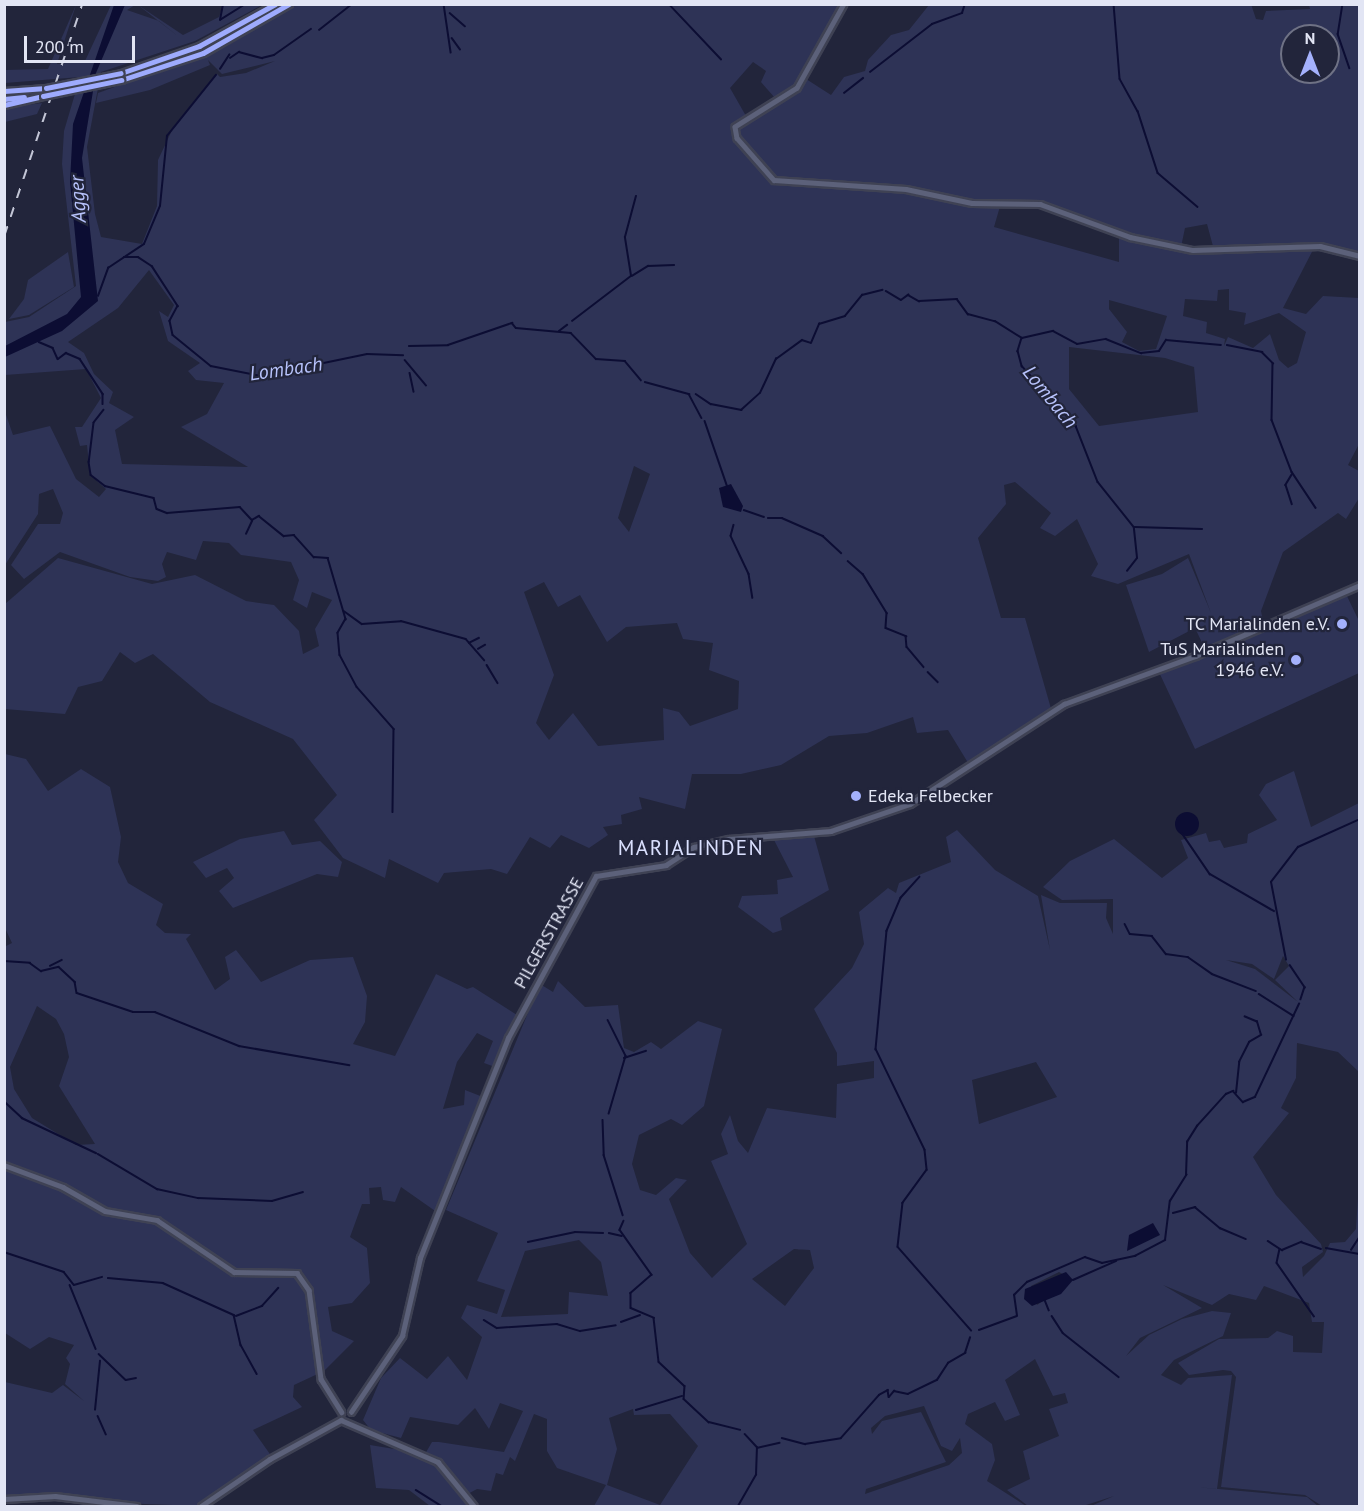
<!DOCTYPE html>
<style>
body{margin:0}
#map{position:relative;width:1364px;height:1511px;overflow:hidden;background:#22253b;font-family:"PT Sans",sans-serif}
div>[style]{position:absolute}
.green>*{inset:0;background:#2e3356}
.water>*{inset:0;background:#0c0d33}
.round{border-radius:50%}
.stream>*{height:1.5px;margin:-0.75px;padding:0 0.75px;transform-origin:0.75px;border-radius:0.75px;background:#0c0d33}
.roads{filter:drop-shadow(2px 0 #3f4254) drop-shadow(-2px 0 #3f4254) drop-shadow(0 2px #3f4254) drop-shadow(0 -2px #3f4254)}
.secondary>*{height:4.5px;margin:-2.25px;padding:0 2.25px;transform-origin:2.25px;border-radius:2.25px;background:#5c617a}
.highway>*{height:5px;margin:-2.5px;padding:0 2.5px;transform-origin:2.5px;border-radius:2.5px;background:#9eabfd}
.rail>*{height:1.5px;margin-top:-0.75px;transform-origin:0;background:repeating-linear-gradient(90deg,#c3c6d6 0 10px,transparent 0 20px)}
.bridges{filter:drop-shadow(2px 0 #3f4254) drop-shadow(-2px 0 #3f4254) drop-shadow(0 2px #3f4254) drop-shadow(0 -2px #3f4254)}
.highway-bridge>*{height:5px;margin:-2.5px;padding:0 2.5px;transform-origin:2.5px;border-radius:2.5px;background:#9eabfd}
.dots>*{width:16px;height:16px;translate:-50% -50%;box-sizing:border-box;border:3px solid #22253b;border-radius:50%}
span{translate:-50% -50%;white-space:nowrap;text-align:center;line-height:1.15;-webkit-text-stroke:4.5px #22253b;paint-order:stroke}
.poi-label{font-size:18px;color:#e2e5f4}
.right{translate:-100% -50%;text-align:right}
.left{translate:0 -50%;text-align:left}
.street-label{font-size:18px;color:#e2e5f4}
.water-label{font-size:20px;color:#b7c2fb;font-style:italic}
.quarter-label{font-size:21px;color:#dae0fe;letter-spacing:1.5px}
.frame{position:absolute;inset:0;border:6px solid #e2e5f4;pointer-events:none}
.north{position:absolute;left:1280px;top:24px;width:60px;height:60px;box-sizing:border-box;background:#22253b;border:2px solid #6f7285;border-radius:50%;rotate:0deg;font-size:16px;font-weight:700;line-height:24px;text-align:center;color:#e2e5f4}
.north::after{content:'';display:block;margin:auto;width:21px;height:27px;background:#a4b1fc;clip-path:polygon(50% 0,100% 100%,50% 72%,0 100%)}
.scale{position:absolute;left:24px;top:36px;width:111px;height:27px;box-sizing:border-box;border:3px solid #e2e5f4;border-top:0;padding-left:8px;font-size:18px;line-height:21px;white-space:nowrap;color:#e2e5f4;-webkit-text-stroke:4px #22253b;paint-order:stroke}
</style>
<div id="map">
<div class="green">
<i style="clip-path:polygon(evenodd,1251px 4px,1256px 19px,1263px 20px,1266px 11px,1310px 9px,1309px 5px,1359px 5px,1359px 256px,1315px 246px,1283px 308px,1306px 314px,1323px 296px,1359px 298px,1359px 444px,1348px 465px,1359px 471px,1359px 498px,1346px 519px,1338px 513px,1283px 552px,1261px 611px,1264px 626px,1345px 592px,1359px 621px,1359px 673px,1195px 749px,1158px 670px,1206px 651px,1195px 628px,1149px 652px,1126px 585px,1162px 574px,1188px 558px,1211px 613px,1189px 554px,1118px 584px,1091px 576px,1098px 564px,1077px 519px,1055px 536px,1040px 528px,1051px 513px,1015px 482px,1004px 485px,1006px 504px,978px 538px,1001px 618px,1025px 618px,1052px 712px,970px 766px,948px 730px,917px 733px,913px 717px,867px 733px,829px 736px,781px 765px,741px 774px,692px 774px,685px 809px,639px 797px,642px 809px,621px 815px,622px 824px,603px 827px,608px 835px,589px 848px,561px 835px,550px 848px,530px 837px,507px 874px,491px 869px,444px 873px,438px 883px,389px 859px,385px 878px,343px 858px,314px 820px,337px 795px,293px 739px,210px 702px,153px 654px,135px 663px,120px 652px,102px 681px,78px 687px,65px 714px,5px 709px,5px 604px,58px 558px,152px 584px,195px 575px,246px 601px,274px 605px,299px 631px,303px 654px,319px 646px,315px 629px,332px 600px,312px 592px,307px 608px,293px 600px,299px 580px,291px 562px,241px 555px,229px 543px,203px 541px,196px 560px,167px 552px,162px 564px,166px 577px,158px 581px,130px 577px,60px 552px,24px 579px,11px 565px,38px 524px,60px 524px,63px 513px,53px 489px,39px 494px,38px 514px,5px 565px,4px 409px,13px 435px,50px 426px,76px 479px,99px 497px,106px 489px,90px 475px,87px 445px,80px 446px,75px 427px,82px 427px,101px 398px,86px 369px,5px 375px,5px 322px,29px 317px,76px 286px,62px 164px,64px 131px,80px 77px,5px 83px,5px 70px,48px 69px,76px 5px,57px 64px,85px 61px,111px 5px,135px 5px,127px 10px,159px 21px,179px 37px,138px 5px,183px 35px,219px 17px,223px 5px,262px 5px,195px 41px,101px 72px,87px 147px,95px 214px,101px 237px,142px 244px,157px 206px,158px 160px,174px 126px,217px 74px,220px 77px,246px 73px,275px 61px,222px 74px,208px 60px,210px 65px,150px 90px,96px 103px,98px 93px,225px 47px,296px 5px,844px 5px,803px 77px,831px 95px,844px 77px,865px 71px,868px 60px,891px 35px,909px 30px,929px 5px,1251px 4px,1292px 36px,1328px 36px,1328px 72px,1292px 72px,1292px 36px,1251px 4px,753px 62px,766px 71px,761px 82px,775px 98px,746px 116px,730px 88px,753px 62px,1251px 4px,1025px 202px,1119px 233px,1119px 262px,994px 227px,1001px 203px,1025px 202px,1251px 4px,1207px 224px,1214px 250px,1181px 247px,1185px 228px,1207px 224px,1251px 4px,149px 270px,174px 305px,168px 317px,159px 311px,168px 341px,200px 363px,188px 371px,196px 380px,224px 383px,207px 414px,181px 427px,248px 467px,122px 464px,115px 430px,134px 417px,109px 403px,113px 392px,94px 374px,84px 353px,68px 342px,118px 308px,149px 270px,1251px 4px,1229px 289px,1229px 310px,1246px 313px,1244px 325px,1279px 313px,1306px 332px,1297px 363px,1288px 368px,1279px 360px,1270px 334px,1253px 348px,1228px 337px,1224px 346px,1225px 339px,1206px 333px,1207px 322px,1183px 316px,1185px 299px,1217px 301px,1218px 290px,1229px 289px,1251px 4px,1109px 300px,1167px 316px,1156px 349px,1139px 351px,1122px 342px,1127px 332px,1109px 309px,1109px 300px,1251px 4px,1069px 347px,1165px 358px,1194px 367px,1198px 412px,1099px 426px,1069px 389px,1069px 347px,1251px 4px,634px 466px,650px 474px,629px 532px,618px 518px,634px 466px,1251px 4px,544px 582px,558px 607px,580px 595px,607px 642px,626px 627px,677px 623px,683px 639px,713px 643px,709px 670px,739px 681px,738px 709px,690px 726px,679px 712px,663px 708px,664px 740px,598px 746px,573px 713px,549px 740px,536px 723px,554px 675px,524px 592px,544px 582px)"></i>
<i style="clip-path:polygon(42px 103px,37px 114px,5px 122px,5px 108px)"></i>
<i style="clip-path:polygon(68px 252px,74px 287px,29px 315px,9px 319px,24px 299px,28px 280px)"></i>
<i style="clip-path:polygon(evenodd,5px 754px,26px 759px,48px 791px,81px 769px,110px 787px,121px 837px,118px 862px,128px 883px,163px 904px,156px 925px,165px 933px,191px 934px,186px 939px,215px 990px,230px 979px,225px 957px,236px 950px,261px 982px,310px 960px,353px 957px,367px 996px,365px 1022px,353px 1044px,395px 1056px,436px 974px,467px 989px,473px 987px,517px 1015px,495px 1067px,484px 1063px,493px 1041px,477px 1033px,457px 1062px,443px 1109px,464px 1105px,465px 1090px,483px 1097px,438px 1213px,401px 1187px,395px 1202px,383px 1200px,381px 1187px,369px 1188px,370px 1204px,362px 1204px,350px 1237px,367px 1248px,370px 1283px,352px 1303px,328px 1307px,332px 1331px,354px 1341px,324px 1371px,294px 1385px,293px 1397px,302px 1407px,253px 1430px,272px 1457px,201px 1506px,5px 1499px,5px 1382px,52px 1393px,63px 1385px,84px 1401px,65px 1384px,70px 1364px,66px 1358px,74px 1345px,49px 1337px,30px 1349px,5px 1333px,4px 947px,12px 943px,5px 928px,5px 754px,37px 1006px,56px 1019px,64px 1034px,69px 1057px,59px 1086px,95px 1144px,76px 1145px,32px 1118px,14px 1089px,10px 1067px,37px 1006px)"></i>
<i style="clip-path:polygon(evenodd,1294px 771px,1311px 827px,1359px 803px,1359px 1072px,1338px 1052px,1297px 1043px,1296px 1078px,1281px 1108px,1289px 1113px,1253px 1157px,1276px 1195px,1321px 1244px,1323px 1252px,1302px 1267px,1303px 1277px,1324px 1256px,1330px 1243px,1345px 1242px,1356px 1229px,1359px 1182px,1359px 1506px,1322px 1506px,1305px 1495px,1221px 1487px,1236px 1377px,1231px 1371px,1223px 1370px,1189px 1375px,1178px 1363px,1219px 1339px,1268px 1338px,1277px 1331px,1293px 1336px,1293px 1352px,1322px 1353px,1324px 1322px,1312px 1322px,1309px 1303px,1264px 1286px,1256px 1300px,1229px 1294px,1212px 1305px,1163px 1285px,1202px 1308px,1140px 1338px,1126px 1356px,1149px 1335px,1182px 1319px,1212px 1311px,1231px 1313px,1223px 1336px,1174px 1360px,1161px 1375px,1181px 1385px,1188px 1378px,1232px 1375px,1217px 1489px,1196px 1487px,1307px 1497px,1318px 1506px,1091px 1506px,1114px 1496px,1083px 1506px,1028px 1506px,1007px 1490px,1030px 1479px,1023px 1451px,1059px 1436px,1049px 1409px,1068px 1403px,1065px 1393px,1053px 1396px,1035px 1359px,1005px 1380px,1020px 1415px,1005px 1421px,995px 1402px,968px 1414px,965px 1424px,992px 1444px,995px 1460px,987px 1481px,1026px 1506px,594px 1506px,606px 1485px,557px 1468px,547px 1451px,547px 1419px,534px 1414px,515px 1461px,510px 1457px,503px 1475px,496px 1473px,491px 1491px,477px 1489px,464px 1496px,470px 1506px,430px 1506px,409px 1490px,376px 1488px,370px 1445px,425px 1454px,432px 1442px,439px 1442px,504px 1452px,523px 1411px,500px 1403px,489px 1429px,475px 1408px,458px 1425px,410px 1417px,401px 1438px,371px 1430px,363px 1420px,381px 1378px,400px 1358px,427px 1379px,448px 1356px,467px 1380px,482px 1337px,461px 1318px,467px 1305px,497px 1314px,505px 1290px,477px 1281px,498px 1233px,446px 1210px,540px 984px,553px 992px,558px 981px,585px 1007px,618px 1005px,624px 1048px,634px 1052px,651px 1042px,661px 1049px,698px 1021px,722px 1029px,704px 1106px,682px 1125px,671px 1119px,639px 1135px,632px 1164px,640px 1190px,656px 1195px,676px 1178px,687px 1180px,669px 1199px,690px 1253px,712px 1278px,747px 1244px,711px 1161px,728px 1154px,721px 1134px,730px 1115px,738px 1141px,748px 1153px,767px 1108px,836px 1118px,837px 1084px,874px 1078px,874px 1061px,837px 1066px,837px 1053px,814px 1009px,852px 968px,864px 944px,859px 912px,888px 888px,896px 893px,899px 883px,951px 862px,946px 837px,957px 830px,995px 870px,1038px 896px,1050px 950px,1041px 895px,1060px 903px,1107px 903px,1106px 918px,1113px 934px,1113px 899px,1062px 900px,1043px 887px,1070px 861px,1114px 839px,1162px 878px,1188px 858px,1181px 840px,1206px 833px,1209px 842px,1220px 840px,1224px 848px,1247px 843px,1248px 834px,1277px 820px,1259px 795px,1266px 784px,1294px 771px,1283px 956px,1289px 966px,1275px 980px,1298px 1002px,1255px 969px,1226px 960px,1252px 964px,1274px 979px,1283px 956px,1294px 771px,1036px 1062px,1057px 1097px,979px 1124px,972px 1080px,1036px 1062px,1294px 771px,579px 1240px,601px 1262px,608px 1296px,569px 1292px,568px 1314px,501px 1317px,525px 1251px,579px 1240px,1294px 771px,794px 1249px,810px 1250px,814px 1268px,785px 1306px,752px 1279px,794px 1249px,1294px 771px,1059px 1272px,1073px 1280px,1037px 1305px,1031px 1286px,1059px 1272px,1294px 771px,924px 1406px,941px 1446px,952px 1451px,960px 1438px,962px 1453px,949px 1465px,865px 1494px,866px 1489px,946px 1462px,921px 1412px,882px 1421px,872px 1434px,871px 1428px,885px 1416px,924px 1406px,1294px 771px,633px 1409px,634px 1415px,670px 1414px,698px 1446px,660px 1505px,607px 1485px,617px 1449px,609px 1418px,633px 1409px)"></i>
<i style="clip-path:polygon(284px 831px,292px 845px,320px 841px,342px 862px,338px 877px,317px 874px,233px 908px,219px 891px,234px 878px,227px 868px,206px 878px,193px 862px,240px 839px)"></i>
<i style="clip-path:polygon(814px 836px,829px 890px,780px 918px,782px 930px,773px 933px,738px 907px,742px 896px,778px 894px,777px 880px,793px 877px,774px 840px)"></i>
</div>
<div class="water">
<i style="clip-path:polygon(114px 5px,125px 5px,96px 73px,82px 158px,98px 301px,62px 331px,5px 357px,5px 346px,67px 314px,81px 297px,70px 182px,73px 124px)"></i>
<i style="clip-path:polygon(731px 484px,743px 506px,741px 512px,723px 507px,719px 488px)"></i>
<i class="round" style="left:1175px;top:812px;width:24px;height:24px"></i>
<i style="clip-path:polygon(1153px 1223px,1160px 1235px,1127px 1251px,1129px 1235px)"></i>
<i style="clip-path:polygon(1066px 1272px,1073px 1280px,1061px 1294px,1032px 1306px,1024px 1299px,1025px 1289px)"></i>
</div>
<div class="stream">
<i style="left:444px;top:4px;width:49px;rotate:81.7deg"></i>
<i style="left:669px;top:4px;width:76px;rotate:46.6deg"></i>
<i style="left:1114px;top:4px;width:75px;rotate:85.4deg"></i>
<i style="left:1120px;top:79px;width:37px;rotate:61deg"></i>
<i style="left:1138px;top:111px;width:65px;rotate:72.1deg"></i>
<i style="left:1158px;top:173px;width:52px;rotate:40.4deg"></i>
<i style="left:1343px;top:4px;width:30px;rotate:99deg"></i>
<i style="left:1338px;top:34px;width:36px;rotate:71deg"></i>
<i style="left:450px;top:13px;width:20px;rotate:41deg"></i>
<i style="left:220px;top:20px;width:31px;rotate:-32deg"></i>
<i style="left:220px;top:20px;width:16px;rotate:-79deg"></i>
<i style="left:319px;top:30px;width:42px;rotate:-38.2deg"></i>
<i style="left:452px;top:38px;width:14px;rotate:54deg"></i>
<i style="left:230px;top:58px;width:11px;rotate:-34deg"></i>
<i style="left:239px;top:52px;width:24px;rotate:15deg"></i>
<i style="left:262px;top:58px;width:12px;rotate:-14deg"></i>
<i style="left:274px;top:55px;width:45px;rotate:-35.1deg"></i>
<i style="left:220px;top:69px;width:17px;rotate:-57deg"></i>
<i style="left:870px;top:72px;width:78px;rotate:-37.7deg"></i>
<i style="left:932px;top:24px;width:32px;rotate:-20deg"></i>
<i style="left:962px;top:13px;width:9px;rotate:-72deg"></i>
<i style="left:844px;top:93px;width:24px;rotate:-38deg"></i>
<i style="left:124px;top:257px;width:14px"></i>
<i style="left:138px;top:257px;width:17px;rotate:33deg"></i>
<i style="left:152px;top:266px;width:48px;rotate:57deg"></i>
<i style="left:178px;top:306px;width:17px;rotate:118deg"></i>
<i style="left:170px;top:321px;width:14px;rotate:78deg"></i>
<i style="left:173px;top:335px;width:49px;rotate:39.2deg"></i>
<i style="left:211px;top:366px;width:51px;rotate:11.3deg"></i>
<i style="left:261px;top:376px;width:108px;rotate:-11.7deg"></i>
<i style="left:367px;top:354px;width:36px;rotate:2deg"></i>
<i style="left:632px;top:276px;width:19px;rotate:-32deg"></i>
<i style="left:648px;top:266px;width:26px;rotate:-2deg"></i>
<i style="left:886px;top:291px;width:17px;rotate:31deg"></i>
<i style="left:901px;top:300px;width:9px;rotate:-36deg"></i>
<i style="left:908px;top:295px;width:13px;rotate:29deg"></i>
<i style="left:919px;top:301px;width:38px;rotate:-3deg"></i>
<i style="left:957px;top:299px;width:19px;rotate:54deg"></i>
<i style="left:968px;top:314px;width:28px;rotate:15deg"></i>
<i style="left:995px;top:321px;width:32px;rotate:32deg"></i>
<i style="left:1022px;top:338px;width:14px;rotate:107deg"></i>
<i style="left:1018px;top:351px;width:16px;rotate:75deg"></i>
<i style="left:1022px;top:366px;width:81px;rotate:48deg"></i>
<i style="left:1076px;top:426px;width:60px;rotate:68.6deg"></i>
<i style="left:1098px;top:482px;width:58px;rotate:51.3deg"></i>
<i style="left:98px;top:296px;width:30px;rotate:-70deg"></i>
<i style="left:108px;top:268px;width:43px;rotate:-33.7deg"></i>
<i style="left:144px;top:244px;width:41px;rotate:-67.2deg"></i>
<i style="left:160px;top:206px;width:70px;rotate:-84.3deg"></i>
<i style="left:167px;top:136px;width:78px;rotate:-51.2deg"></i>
<i style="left:572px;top:321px;width:74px;rotate:-37.3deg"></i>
<i style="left:631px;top:276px;width:39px;rotate:-99deg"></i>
<i style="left:625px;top:237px;width:42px;rotate:-75deg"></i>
<i style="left:559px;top:331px;width:10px;rotate:-37deg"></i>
<i style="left:1022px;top:338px;width:32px;rotate:-13deg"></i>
<i style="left:1053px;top:331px;width:27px;rotate:28deg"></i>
<i style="left:1077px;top:344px;width:29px;rotate:-10deg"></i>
<i style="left:1106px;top:339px;width:38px;rotate:22deg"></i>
<i style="left:1141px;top:353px;width:18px;rotate:-6deg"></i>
<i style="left:1159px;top:351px;width:13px;rotate:-58deg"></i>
<i style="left:1166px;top:340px;width:55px;rotate:5.2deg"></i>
<i style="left:39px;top:342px;width:15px;rotate:23deg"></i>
<i style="left:53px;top:348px;width:12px;rotate:66deg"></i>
<i style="left:58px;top:359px;width:10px;rotate:-37deg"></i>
<i style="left:66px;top:353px;width:15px;rotate:23deg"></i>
<i style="left:80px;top:359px;width:42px;rotate:56.7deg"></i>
<i style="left:103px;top:394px;width:10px;rotate:90deg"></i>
<i style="left:1227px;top:345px;width:36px;rotate:11deg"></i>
<i style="left:1262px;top:352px;width:16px;rotate:45deg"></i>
<i style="left:1273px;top:363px;width:57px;rotate:91deg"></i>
<i style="left:1272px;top:420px;width:56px;rotate:69deg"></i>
<i style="left:1292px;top:472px;width:43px;rotate:56.3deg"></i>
<i style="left:409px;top:346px;width:39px;rotate:-1deg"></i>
<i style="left:448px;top:345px;width:68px;rotate:-19deg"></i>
<i style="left:512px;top:323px;width:6px;rotate:51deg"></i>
<i style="left:516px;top:328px;width:55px;rotate:5.2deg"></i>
<i style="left:571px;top:333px;width:36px;rotate:46deg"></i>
<i style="left:596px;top:359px;width:29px;rotate:4deg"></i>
<i style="left:625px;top:361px;width:25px;rotate:50deg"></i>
<i style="left:405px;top:360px;width:33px;rotate:50deg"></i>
<i style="left:410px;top:373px;width:19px;rotate:78deg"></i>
<i style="left:645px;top:382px;width:46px;rotate:15.3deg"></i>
<i style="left:689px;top:394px;width:27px;rotate:62deg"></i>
<i style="left:696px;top:394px;width:18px;rotate:34deg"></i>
<i style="left:711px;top:404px;width:31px;rotate:11deg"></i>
<i style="left:741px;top:410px;width:25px;rotate:-42deg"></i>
<i style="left:760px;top:393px;width:38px;rotate:-65deg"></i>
<i style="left:776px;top:359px;width:32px;rotate:-36deg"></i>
<i style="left:802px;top:340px;width:9px;rotate:18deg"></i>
<i style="left:811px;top:343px;width:21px;rotate:-67deg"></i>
<i style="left:819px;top:324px;width:27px;rotate:-17deg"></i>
<i style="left:845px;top:316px;width:27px;rotate:-51deg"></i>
<i style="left:862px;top:295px;width:21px;rotate:-14deg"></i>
<i style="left:104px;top:410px;width:16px;rotate:128deg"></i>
<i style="left:94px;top:423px;width:39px;rotate:97deg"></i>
<i style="left:89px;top:462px;width:13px;rotate:81deg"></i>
<i style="left:91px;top:475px;width:18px;rotate:38deg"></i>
<i style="left:105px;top:486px;width:50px;rotate:13.8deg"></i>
<i style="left:154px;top:498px;width:11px;rotate:75deg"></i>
<i style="left:157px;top:509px;width:11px;rotate:22deg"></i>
<i style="left:167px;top:513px;width:73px;rotate:-4.7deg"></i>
<i style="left:240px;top:507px;width:18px;rotate:47deg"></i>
<i style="left:252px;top:520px;width:8px;rotate:-30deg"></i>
<i style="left:259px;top:516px;width:32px;rotate:39deg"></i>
<i style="left:284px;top:536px;width:10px;rotate:-6deg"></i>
<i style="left:294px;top:535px;width:30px;rotate:48deg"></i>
<i style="left:314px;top:557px;width:14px;rotate:4deg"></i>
<i style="left:328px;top:558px;width:64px;rotate:73.6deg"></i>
<i style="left:346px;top:619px;width:16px;rotate:120deg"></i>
<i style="left:338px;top:633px;width:22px;rotate:85deg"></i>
<i style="left:340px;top:655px;width:36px;rotate:62deg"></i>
<i style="left:357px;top:687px;width:56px;rotate:48.6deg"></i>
<i style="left:394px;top:729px;width:83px;rotate:90.7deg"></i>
<i style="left:705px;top:421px;width:68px;rotate:71deg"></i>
<i style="left:1292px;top:475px;width:12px;rotate:121deg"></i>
<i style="left:1286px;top:485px;width:20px;rotate:72deg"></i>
<i style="left:744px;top:510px;width:21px;rotate:19deg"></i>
<i style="left:768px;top:518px;width:14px"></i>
<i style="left:782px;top:518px;width:45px;rotate:23.7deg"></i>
<i style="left:823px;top:536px;width:25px;rotate:43deg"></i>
<i style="left:734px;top:525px;width:11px;rotate:105deg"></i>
<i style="left:731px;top:536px;width:42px;rotate:64.7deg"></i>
<i style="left:749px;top:574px;width:24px;rotate:81deg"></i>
<i style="left:1135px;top:527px;width:67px;rotate:1.7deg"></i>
<i style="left:246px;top:534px;width:14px;rotate:-65deg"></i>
<i style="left:848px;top:561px;width:20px;rotate:41deg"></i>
<i style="left:863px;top:574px;width:46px;rotate:58.4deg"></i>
<i style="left:887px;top:613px;width:15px;rotate:94deg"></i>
<i style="left:886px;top:628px;width:22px;rotate:22deg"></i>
<i style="left:906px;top:636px;width:11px;rotate:85deg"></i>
<i style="left:907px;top:647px;width:26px;rotate:50deg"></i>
<i style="left:1127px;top:571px;width:16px;rotate:-52deg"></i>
<i style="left:1137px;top:558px;width:30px;rotate:-96deg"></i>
<i style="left:344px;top:611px;width:22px;rotate:36deg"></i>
<i style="left:362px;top:624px;width:39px;rotate:-4deg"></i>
<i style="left:401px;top:621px;width:67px;rotate:15.5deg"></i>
<i style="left:466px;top:639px;width:28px;rotate:49deg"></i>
<i style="left:469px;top:643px;width:11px;rotate:-27deg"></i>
<i style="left:478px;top:649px;width:8px;rotate:-30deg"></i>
<i style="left:487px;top:665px;width:21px;rotate:59deg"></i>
<i style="left:928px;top:672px;width:14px;rotate:45deg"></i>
<i style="left:1182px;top:833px;width:50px;rotate:55.7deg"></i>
<i style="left:1210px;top:874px;width:74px;rotate:30deg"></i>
<i style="left:920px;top:877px;width:28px;rotate:132deg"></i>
<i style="left:901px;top:898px;width:36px;rotate:113deg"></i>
<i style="left:887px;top:931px;width:119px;rotate:95.3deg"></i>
<i style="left:876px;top:1049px;width:112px;rotate:64.1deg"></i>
<i style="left:925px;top:1150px;width:20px;rotate:84deg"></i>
<i style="left:927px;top:1170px;width:41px;rotate:126deg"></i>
<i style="left:903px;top:1203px;width:44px;rotate:96.5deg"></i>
<i style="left:898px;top:1247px;width:111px;rotate:48.7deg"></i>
<i style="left:1125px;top:924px;width:11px;rotate:63deg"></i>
<i style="left:1130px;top:934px;width:22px;rotate:5deg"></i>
<i style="left:1152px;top:936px;width:23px;rotate:52deg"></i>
<i style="left:1166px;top:954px;width:22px;rotate:8deg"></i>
<i style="left:1188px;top:957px;width:29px;rotate:35deg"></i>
<i style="left:1212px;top:974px;width:47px;rotate:21.1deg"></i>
<i style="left:1286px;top:960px;width:79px;rotate:-100.9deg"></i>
<i style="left:1271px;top:882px;width:44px;rotate:-52.4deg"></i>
<i style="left:1298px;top:847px;width:68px;rotate:-24.3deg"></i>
<i style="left:4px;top:961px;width:26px;rotate:4deg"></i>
<i style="left:30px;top:963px;width:14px;rotate:36deg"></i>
<i style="left:41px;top:971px;width:18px;rotate:-13deg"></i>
<i style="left:59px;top:967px;width:22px;rotate:43deg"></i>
<i style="left:75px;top:982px;width:11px;rotate:80deg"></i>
<i style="left:77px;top:993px;width:59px;rotate:18.7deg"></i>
<i style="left:133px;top:1012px;width:22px"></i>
<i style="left:155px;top:1012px;width:91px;rotate:22deg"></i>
<i style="left:239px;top:1046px;width:112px;rotate:9.8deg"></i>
<i style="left:1290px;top:965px;width:27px;rotate:56deg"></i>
<i style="left:1305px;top:987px;width:13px;rotate:108deg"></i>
<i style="left:50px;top:966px;width:13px;rotate:-27deg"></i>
<i style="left:1259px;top:994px;width:41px;rotate:32.2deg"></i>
<i style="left:608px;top:1020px;width:40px;rotate:63.4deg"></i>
<i style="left:626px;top:1056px;width:60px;rotate:106.3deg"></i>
<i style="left:624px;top:1058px;width:23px;rotate:-18deg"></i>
<i style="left:1236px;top:1093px;width:31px;rotate:-84deg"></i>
<i style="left:1239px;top:1062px;width:22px;rotate:-63deg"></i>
<i style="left:1249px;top:1042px;width:14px;rotate:-30deg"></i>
<i style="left:1261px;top:1035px;width:14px;rotate:-107deg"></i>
<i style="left:1257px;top:1022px;width:13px;rotate:-157deg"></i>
<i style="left:4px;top:1101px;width:25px;rotate:43deg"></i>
<i style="left:22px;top:1118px;width:82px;rotate:25.3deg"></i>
<i style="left:603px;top:1120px;width:35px;rotate:88deg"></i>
<i style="left:604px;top:1155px;width:63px;rotate:72.4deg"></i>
<i style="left:98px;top:1154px;width:69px;rotate:30.7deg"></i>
<i style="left:157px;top:1189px;width:42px;rotate:12.4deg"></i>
<i style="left:198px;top:1198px;width:74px;rotate:2.3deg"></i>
<i style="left:272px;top:1201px;width:32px;rotate:-16deg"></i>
<i style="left:1173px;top:1213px;width:23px;rotate:-15deg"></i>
<i style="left:1195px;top:1207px;width:33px;rotate:40deg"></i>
<i style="left:1220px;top:1228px;width:28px;rotate:23deg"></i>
<i style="left:624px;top:1221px;width:10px;rotate:114deg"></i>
<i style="left:620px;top:1230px;width:55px;rotate:54.6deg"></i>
<i style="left:652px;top:1275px;width:28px;rotate:139deg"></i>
<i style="left:631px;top:1293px;width:15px;rotate:90deg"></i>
<i style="left:631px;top:1308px;width:25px;rotate:23deg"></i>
<i style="left:654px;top:1318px;width:44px;rotate:83.5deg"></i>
<i style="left:659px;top:1362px;width:35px;rotate:43deg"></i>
<i style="left:685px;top:1386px;width:13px;rotate:94deg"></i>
<i style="left:684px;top:1399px;width:34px;rotate:43deg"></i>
<i style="left:709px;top:1422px;width:32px;rotate:14deg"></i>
<i style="left:609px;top:1233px;width:13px;rotate:13deg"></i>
<i style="left:1268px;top:1241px;width:17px;rotate:33deg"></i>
<i style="left:1282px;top:1250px;width:21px;rotate:-23deg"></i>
<i style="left:1301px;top:1242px;width:21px;rotate:19deg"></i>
<i style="left:528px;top:1242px;width:48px;rotate:-12deg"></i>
<i style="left:575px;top:1232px;width:28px;rotate:2deg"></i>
<i style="left:1326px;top:1248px;width:35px;rotate:10deg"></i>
<i style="left:1280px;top:1249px;width:14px;rotate:102deg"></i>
<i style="left:1277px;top:1263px;width:65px;rotate:55.1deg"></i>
<i style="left:1351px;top:1250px;width:17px;rotate:-57deg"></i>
<i style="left:4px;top:1252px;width:63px;rotate:18.4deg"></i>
<i style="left:64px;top:1272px;width:16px;rotate:52deg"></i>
<i style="left:74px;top:1285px;width:29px;rotate:-16deg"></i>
<i style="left:108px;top:1278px;width:55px;rotate:5.2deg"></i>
<i style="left:163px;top:1283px;width:78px;rotate:24.3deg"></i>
<i style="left:234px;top:1315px;width:31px;rotate:77deg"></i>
<i style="left:241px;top:1345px;width:33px;rotate:61deg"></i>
<i style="left:1073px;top:1280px;width:47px;rotate:-23.8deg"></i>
<i style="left:70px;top:1285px;width:69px;rotate:67.9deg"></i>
<i style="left:1045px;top:1300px;width:11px;rotate:68deg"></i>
<i style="left:236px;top:1316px;width:28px;rotate:-21deg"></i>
<i style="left:262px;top:1306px;width:24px;rotate:-48deg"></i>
<i style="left:1052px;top:1316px;width:20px;rotate:57deg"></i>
<i style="left:1063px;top:1333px;width:71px;rotate:38.2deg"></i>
<i style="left:484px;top:1320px;width:15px;rotate:32deg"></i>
<i style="left:497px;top:1328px;width:60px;rotate:-3.8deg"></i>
<i style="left:557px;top:1324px;width:24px;rotate:17deg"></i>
<i style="left:580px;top:1331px;width:36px;rotate:-9deg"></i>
<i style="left:621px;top:1322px;width:20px;rotate:-20deg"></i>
<i style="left:979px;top:1330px;width:40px;rotate:-20.2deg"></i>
<i style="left:1017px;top:1316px;width:21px;rotate:-98deg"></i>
<i style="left:1014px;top:1295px;width:18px;rotate:-45deg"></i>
<i style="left:1027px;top:1282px;width:63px;rotate:-23.3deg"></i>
<i style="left:1085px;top:1257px;width:18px;rotate:19deg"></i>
<i style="left:1102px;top:1263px;width:34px;rotate:-12deg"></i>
<i style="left:1135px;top:1256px;width:34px;rotate:-28deg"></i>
<i style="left:1165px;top:1240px;width:39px;rotate:-83deg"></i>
<i style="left:1170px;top:1201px;width:31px;rotate:-58deg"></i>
<i style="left:1186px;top:1175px;width:33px;rotate:-88deg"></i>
<i style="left:1187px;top:1142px;width:19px;rotate:-58deg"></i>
<i style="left:1197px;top:1126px;width:43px;rotate:-47.8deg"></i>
<i style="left:1226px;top:1094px;width:8px;rotate:-23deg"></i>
<i style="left:1233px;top:1091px;width:15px;rotate:48deg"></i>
<i style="left:1243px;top:1102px;width:13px;rotate:-23deg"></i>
<i style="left:1255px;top:1097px;width:103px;rotate:-64.7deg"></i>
<i style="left:99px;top:1354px;width:37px;rotate:44deg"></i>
<i style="left:126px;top:1380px;width:10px;rotate:-11deg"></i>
<i style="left:95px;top:1410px;width:49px;rotate:-84.2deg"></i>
<i style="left:636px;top:1410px;width:48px;rotate:-16.9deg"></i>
<i style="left:98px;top:1416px;width:20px;rotate:66deg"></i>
<i style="left:745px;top:1434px;width:18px;rotate:47deg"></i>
<i style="left:782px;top:1438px;width:24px;rotate:15deg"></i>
<i style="left:805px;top:1444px;width:36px;rotate:-9deg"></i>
<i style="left:841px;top:1438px;width:57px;rotate:-48.5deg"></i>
<i style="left:879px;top:1395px;width:10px;rotate:-29deg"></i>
<i style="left:888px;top:1390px;width:7px;rotate:82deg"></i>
<i style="left:889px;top:1397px;width:8px;rotate:-50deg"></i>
<i style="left:894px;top:1391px;width:14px;rotate:12deg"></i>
<i style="left:908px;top:1394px;width:32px;rotate:-26deg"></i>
<i style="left:937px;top:1380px;width:20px;rotate:-57deg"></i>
<i style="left:948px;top:1363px;width:20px;rotate:-30deg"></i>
<i style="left:965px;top:1353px;width:16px;rotate:-72deg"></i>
<i style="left:416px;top:1490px;width:31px;rotate:32deg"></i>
<i style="left:738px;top:1506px;width:36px;rotate:-60deg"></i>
<i style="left:756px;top:1475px;width:27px;rotate:-88deg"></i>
<i style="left:757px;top:1448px;width:23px;rotate:-13deg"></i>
</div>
<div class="roads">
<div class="secondary">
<i style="left:844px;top:4px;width:96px;rotate:119.2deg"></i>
<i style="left:797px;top:88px;width:73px;rotate:147.8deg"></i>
<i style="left:735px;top:127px;width:11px;rotate:80deg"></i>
<i style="left:737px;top:138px;width:56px;rotate:48.6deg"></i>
<i style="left:774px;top:180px;width:132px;rotate:3.9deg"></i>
<i style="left:906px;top:189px;width:67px;rotate:12deg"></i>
<i style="left:972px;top:203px;width:68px;rotate:0.8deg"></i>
<i style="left:1040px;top:204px;width:96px;rotate:20.1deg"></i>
<i style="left:1130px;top:237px;width:64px;rotate:11.7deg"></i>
<i style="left:1193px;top:250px;width:127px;rotate:-1.8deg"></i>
<i style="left:1320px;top:246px;width:41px;rotate:14deg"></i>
<i style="left:4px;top:1165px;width:63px;rotate:20.4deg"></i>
<i style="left:63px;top:1187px;width:48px;rotate:29.7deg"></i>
<i style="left:105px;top:1211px;width:53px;rotate:9.8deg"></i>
<i style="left:157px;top:1220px;width:93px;rotate:34deg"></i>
<i style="left:234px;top:1272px;width:63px;rotate:0.9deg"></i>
<i style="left:297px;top:1273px;width:21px;rotate:55deg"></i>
<i style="left:309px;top:1290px;width:90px;rotate:82.3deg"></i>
<i style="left:321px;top:1379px;width:39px;rotate:58deg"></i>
<i style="left:351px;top:1412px;width:92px;rotate:-56.1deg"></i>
<i style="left:402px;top:1336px;width:80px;rotate:-77deg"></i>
<i style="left:420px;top:1258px;width:237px;rotate:-68.2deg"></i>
<i style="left:508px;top:1038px;width:184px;rotate:-61.5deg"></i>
<i style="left:596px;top:876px;width:71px;rotate:-8.9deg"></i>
<i style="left:666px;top:865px;width:33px;rotate:-33deg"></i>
<i style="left:694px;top:847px;width:36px;rotate:-13deg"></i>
<i style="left:729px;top:839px;width:102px;rotate:-4.5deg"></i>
<i style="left:831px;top:831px;width:83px;rotate:-18.9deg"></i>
<i style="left:910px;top:804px;width:184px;rotate:-33deg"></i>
<i style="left:1064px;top:704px;width:140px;rotate:-20.1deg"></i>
<i style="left:1195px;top:656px;width:180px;rotate:-23.3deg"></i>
<i style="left:341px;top:1420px;width:106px;rotate:23.4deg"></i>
<i style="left:438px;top:1462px;width:57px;rotate:50.7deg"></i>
<i style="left:4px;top:1499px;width:51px;rotate:-3.4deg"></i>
<i style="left:55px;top:1496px;width:82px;rotate:7deg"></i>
<i style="left:201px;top:1506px;width:83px;rotate:-34.3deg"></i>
<i style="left:270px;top:1459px;width:81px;rotate:-28.8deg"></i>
</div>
<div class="highway">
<i style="left:121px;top:73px;width:83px;rotate:-19.1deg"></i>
<i style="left:199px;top:46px;width:87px;rotate:-28.9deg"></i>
<i style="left:121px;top:80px;width:86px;rotate:-18.2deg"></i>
<i style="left:203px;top:53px;width:99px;rotate:-29.7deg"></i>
<i style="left:4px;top:91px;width:42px;rotate:-4.1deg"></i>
<i style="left:4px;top:99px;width:20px;rotate:-6deg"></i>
<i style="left:4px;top:105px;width:40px;rotate:-13deg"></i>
</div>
</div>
<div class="rail">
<i style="left:4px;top:236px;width:245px;rotate:-71.4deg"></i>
</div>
<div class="bridges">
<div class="highway-bridge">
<i style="left:46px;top:88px;width:76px;rotate:-11.3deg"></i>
<i style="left:43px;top:96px;width:80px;rotate:-11.6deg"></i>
</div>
</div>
<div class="dots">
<i style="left:1342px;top:624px;background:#a4b1fc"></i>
<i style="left:1296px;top:660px;background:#a4b1fc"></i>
<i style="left:856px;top:796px;background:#a4b1fc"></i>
</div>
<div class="poi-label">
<span class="right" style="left:1330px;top:624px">TC Marialinden e.V.</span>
<span class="right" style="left:1284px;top:660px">TuS Marialinden<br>1946 e.V.</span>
<span class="left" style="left:868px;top:796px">Edeka Felbecker</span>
</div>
<div class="street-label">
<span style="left:549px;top:933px;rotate:-61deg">PILGERSTRASSE</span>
</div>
<div class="water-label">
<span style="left:78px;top:199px;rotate:-93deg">Agger</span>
<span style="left:286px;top:369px;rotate:-8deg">Lombach</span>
<span style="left:1050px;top:397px;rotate:51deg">Lombach</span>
</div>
<div class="quarter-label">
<span style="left:691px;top:848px">MARIALINDEN</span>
</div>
<div class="frame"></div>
<div class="north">N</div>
<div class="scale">200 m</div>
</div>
